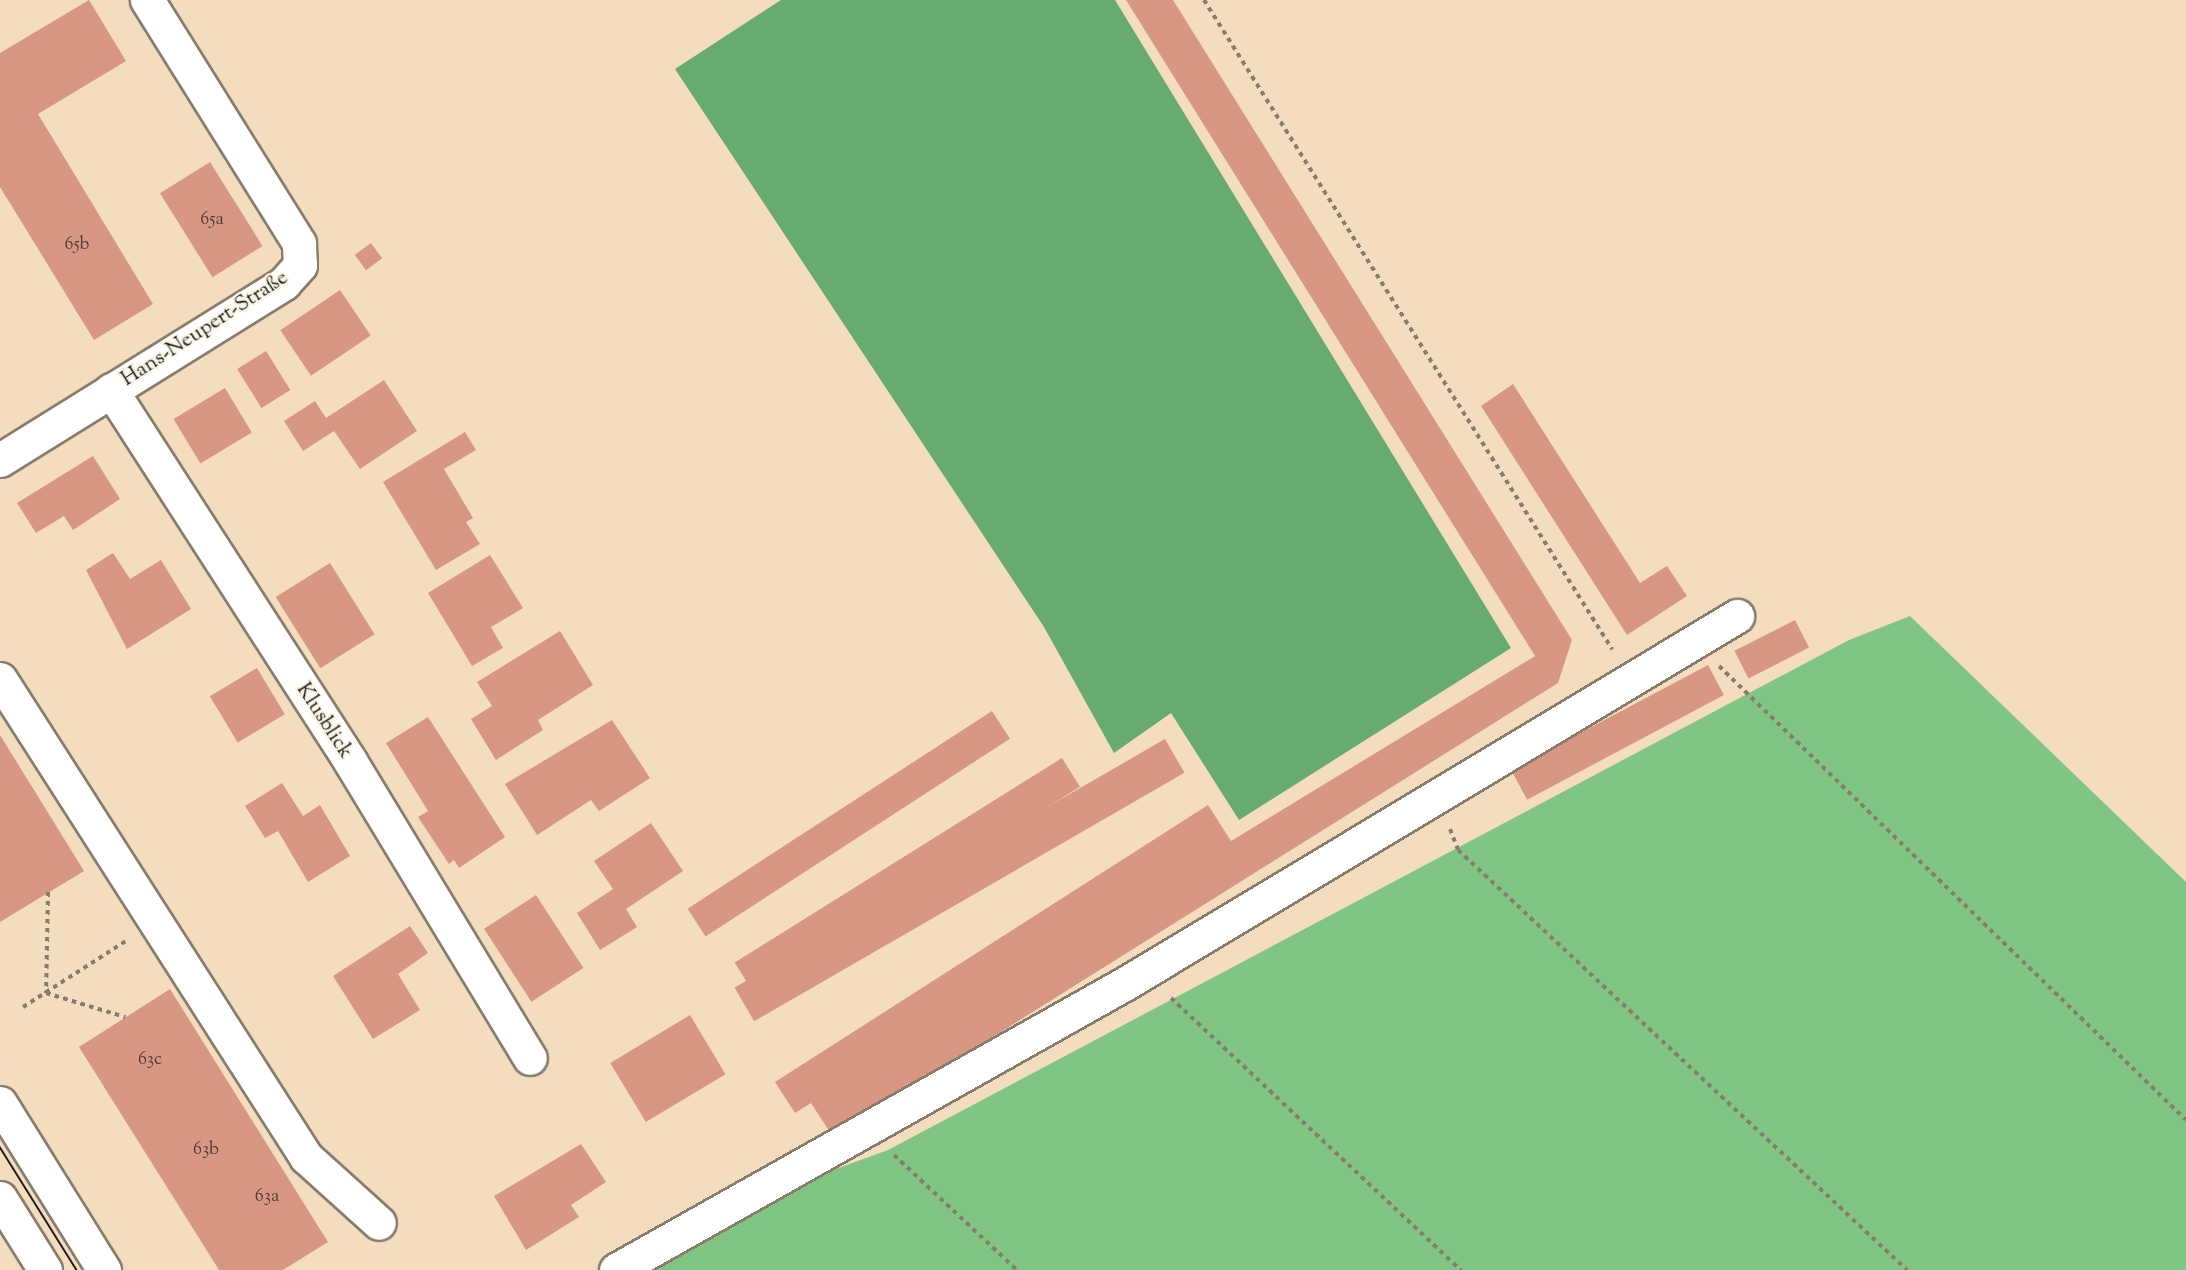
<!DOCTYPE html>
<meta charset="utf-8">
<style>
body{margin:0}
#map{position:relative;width:2186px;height:1270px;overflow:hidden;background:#f3ddbe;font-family:"Sorts Mill Goudy",serif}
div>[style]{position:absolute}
.green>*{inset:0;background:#80c682}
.forest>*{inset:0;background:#68ab70}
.building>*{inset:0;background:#d79783;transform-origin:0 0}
.path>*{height:4px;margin-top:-2px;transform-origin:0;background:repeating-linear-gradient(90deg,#887c6d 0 4.5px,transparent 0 9px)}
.roads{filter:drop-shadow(2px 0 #887c6d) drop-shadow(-2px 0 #887c6d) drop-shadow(0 2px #887c6d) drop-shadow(0 -2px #887c6d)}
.minor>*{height:33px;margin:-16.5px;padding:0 16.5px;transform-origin:16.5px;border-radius:16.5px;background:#fff}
.tram>*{height:1.5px;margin:-0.75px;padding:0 0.75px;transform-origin:0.75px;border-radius:0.75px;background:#1c1c1c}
span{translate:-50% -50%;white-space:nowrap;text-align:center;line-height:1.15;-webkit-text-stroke:4.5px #fcf5e5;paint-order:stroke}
.number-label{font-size:18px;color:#4b3b36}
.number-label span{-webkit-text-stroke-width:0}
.street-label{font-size:21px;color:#1c1c1c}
</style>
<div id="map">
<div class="green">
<i style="clip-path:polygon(1910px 616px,2186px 882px,2186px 1270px,656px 1270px,811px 1178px,888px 1150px,1849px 640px)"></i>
</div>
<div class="forest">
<i style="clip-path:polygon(781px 0,1115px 0,1511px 648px,1239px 820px,1171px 713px,1114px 753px,1044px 627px,675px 69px)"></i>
</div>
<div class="building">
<i style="clip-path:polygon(89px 0,126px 61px,38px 114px,153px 304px,94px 340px,0 187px,0 53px)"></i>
<i style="clip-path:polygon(1126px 0,1173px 0,1572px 640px,1558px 683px,833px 1137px,811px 1103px,795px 1113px,775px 1082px,1208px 805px,1231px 841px,1535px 656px)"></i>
<i style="left:210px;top:162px;width:99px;height:59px;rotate:58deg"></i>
<i style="left:371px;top:243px;width:19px;height:20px;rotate:54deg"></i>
<i style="left:340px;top:290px;width:55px;height:72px;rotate:56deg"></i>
<i style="left:266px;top:351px;width:46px;height:34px;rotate:58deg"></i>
<i style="clip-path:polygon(384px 380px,417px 431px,360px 469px,334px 431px,303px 451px,284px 421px,315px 401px,326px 418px)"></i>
<i style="clip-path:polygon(1513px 384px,1640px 583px,1667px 566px,1687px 596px,1627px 635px,1481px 406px)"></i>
<i style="left:225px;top:388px;width:52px;height:60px;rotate:59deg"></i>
<i style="clip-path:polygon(465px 432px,476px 450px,444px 469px,473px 518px,466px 522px,480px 544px,436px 570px,383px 482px)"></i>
<i style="clip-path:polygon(93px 456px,120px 499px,73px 530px,64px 516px,36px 533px,17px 503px)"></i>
<i style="clip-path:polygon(113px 553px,130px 579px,161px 560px,191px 609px,127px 649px,86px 570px)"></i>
<i style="clip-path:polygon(490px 555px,523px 608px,491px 627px,503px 648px,472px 666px,428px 593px)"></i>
<i style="left:330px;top:563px;width:84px;height:64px;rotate:58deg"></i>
<i style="left:1795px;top:620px;width:31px;height:68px;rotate:63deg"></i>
<i style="clip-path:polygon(560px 631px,593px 685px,538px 720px,543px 730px,496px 760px,471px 719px,492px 706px,477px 682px)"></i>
<i style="left:1708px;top:665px;width:34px;height:223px;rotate:62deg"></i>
<i style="left:257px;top:668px;width:54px;height:55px;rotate:59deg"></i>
<i style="left:992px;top:711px;width:33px;height:363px;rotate:57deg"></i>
<i style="clip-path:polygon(428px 717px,505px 837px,459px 868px,454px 860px,449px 864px,418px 817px,428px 811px,386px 743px)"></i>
<i style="clip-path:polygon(612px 720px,650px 778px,599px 811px,591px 800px,537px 835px,505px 784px)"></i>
<i style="clip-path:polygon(0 735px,84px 871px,0 922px)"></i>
<i style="left:1165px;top:739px;width:39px;height:497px;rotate:60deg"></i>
<i style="left:1062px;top:758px;width:34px;height:386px;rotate:58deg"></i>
<i style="clip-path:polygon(282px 783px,303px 816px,320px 805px,350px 856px,308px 882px,278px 831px,265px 838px,245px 806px)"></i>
<i style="clip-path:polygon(651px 823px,683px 871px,626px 909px,637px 927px,600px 950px,577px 913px,613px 889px,594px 861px)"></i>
<i style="left:536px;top:895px;width:87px;height:62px;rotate:57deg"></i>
<i style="clip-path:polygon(410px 926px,428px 953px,398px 974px,420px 1010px,373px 1039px,333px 976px)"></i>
<i style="clip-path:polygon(170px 989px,328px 1242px,283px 1270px,219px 1270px,79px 1047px)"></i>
<i style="left:690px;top:1015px;width:69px;height:93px;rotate:59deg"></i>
<i style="clip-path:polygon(581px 1144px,606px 1182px,571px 1205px,579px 1217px,526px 1250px,494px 1196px)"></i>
</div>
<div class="path">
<i style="left:1204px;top:0;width:767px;rotate:57.84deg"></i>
<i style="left:1719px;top:666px;width:651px;rotate:44.19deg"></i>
<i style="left:1450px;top:829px;width:22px;rotate:69deg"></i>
<i style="left:1458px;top:850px;width:615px;rotate:43.09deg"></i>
<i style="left:48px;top:892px;width:101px;rotate:91.1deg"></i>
<i style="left:46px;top:993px;width:83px;rotate:16.9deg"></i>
<i style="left:1171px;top:998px;width:398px;rotate:43.2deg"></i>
<i style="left:23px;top:1007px;width:122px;rotate:-32.7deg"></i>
<i style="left:894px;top:1155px;width:168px;rotate:43.1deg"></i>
</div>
<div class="roads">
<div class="minor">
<i style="left:111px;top:390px;width:441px;rotate:57.2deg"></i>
<i style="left:350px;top:761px;width:347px;rotate:58.8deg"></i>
<i style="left:0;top:460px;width:335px;rotate:-31.9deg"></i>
<i style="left:284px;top:283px;width:24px;rotate:-48deg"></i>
<i style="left:300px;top:265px;width:22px;rotate:-93deg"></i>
<i style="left:299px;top:243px;width:287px;rotate:-122deg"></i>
<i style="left:0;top:679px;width:568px;rotate:57.37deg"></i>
<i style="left:306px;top:1157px;width:98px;rotate:42.1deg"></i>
<i style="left:0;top:1103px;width:197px;rotate:58.1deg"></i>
<i style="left:0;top:1198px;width:85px;rotate:58deg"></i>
<i style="left:616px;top:1270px;width:585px;rotate:-29.37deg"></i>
<i style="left:1126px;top:983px;width:713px;rotate:-30.99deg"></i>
</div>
</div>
<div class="tram">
<i style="left:0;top:1147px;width:145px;rotate:58deg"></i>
</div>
<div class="number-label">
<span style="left:212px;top:220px">65a</span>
<span style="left:77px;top:245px">65b</span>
<span style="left:150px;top:1060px">63c</span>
<span style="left:206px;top:1150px">63b</span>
<span style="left:267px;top:1197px">63a</span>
</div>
<div class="street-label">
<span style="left:205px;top:329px;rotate:-33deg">Hans-Neupert-Straße</span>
<span style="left:324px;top:721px;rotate:57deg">Klusblick</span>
</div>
</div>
